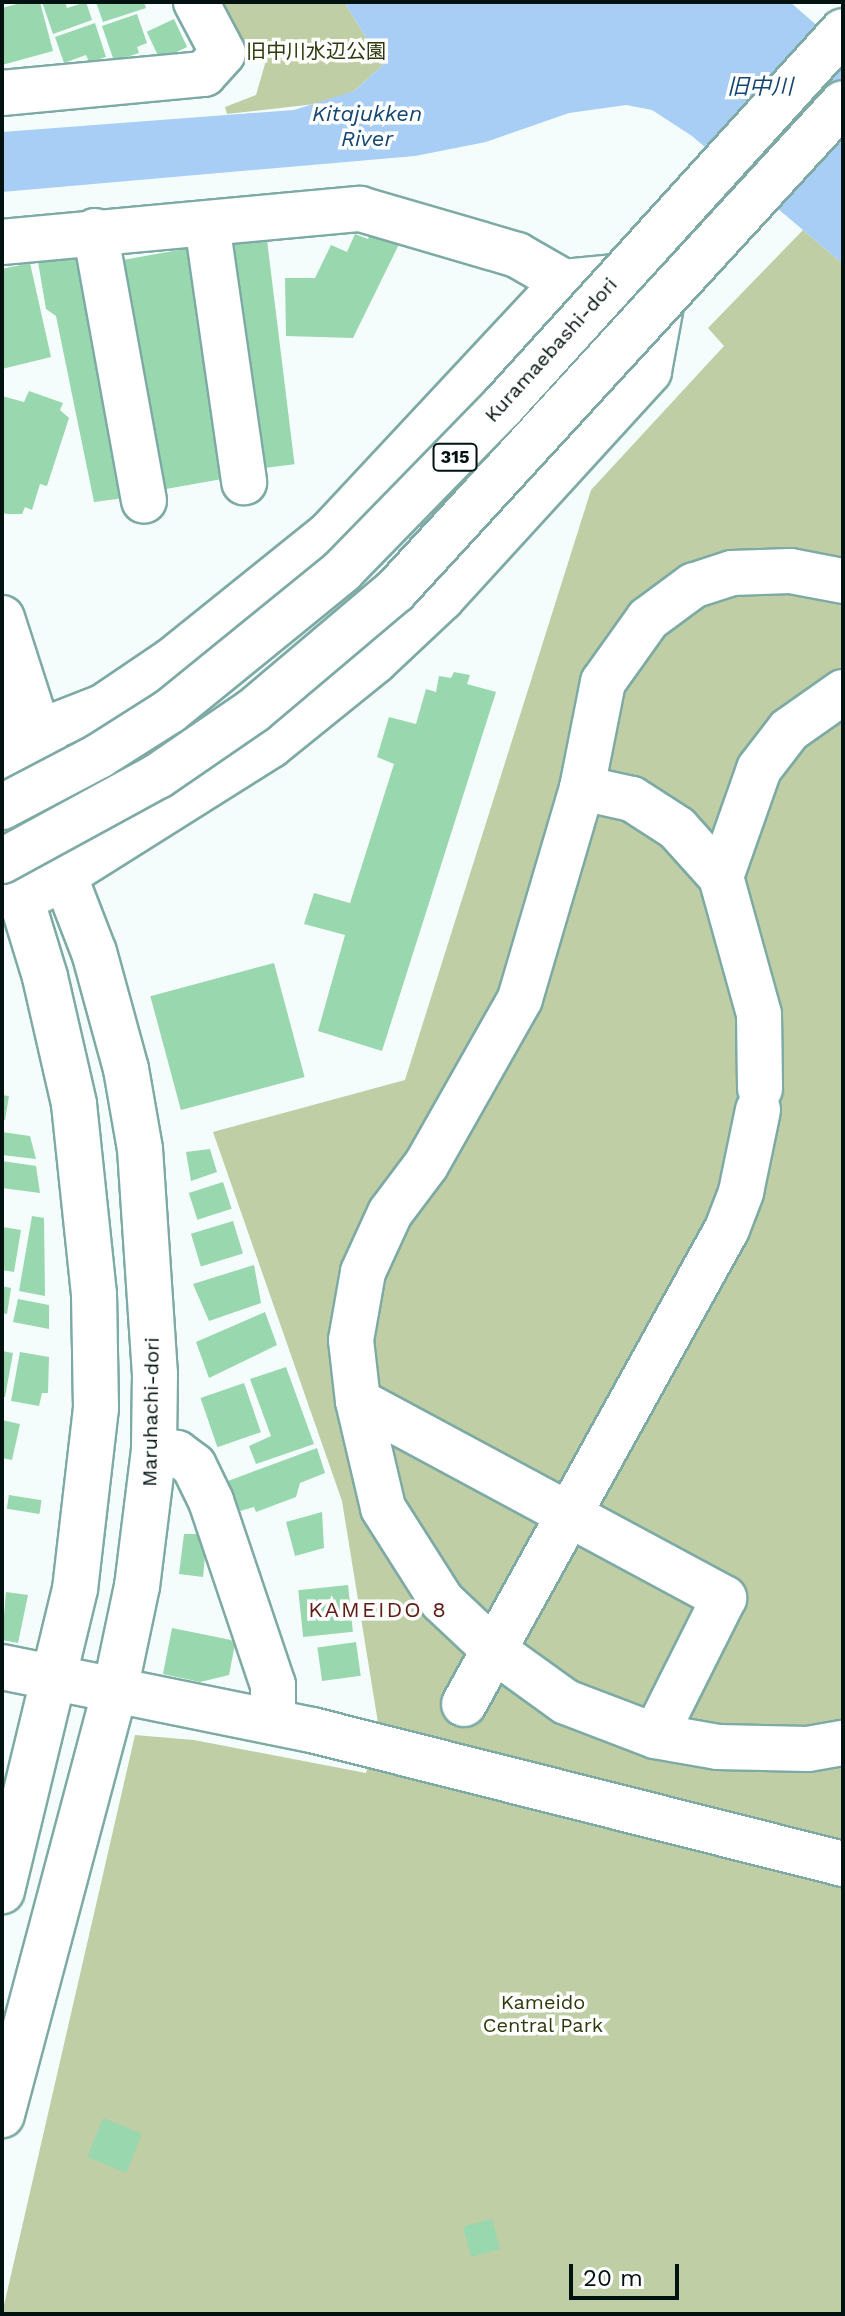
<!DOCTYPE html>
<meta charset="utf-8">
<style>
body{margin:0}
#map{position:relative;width:845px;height:2316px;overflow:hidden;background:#f4fdfc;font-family:"Work Sans","Noto Sans JP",sans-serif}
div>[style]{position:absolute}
.green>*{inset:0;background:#bfcea4}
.water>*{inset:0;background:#a8cef5}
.building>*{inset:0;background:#99d7af;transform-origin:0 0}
.roads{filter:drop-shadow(2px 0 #7eaaa5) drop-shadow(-2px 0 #7eaaa5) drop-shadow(0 2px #7eaaa5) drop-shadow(0 -2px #7eaaa5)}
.minor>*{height:44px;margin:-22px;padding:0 22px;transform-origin:22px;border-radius:22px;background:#fff}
.major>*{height:44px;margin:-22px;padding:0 22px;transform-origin:22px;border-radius:22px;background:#fff}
.bridges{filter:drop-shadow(2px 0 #7eaaa5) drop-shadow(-2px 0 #7eaaa5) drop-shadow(0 2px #7eaaa5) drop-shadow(0 -2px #7eaaa5)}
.major-bridge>*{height:44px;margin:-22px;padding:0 22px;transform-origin:22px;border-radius:22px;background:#fff}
span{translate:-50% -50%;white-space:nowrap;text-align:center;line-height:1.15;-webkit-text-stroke:7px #fff;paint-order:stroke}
.shield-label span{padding:2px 6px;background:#fff;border:2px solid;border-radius:6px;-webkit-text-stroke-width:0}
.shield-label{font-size:18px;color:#021210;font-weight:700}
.park-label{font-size:20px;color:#2d3a0c}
.street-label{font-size:20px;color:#021210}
.water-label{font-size:22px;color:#144673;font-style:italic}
.neighbourhood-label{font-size:22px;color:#611d15;letter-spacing:2px}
.frame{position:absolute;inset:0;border:4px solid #021210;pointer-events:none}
.scale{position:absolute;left:569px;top:2264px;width:110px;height:36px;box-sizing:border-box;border:4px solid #021210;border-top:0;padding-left:10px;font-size:24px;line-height:28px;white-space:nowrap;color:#021210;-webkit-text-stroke:6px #fff;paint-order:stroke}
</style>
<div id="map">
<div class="green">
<i style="clip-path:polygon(216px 2px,344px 2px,383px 65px,354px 91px,324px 103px,227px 114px,225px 107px,256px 95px,267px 57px,249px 57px)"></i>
<i style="clip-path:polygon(803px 230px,843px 264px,843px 2314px,2px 2314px,135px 1735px,194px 1740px,366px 1773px,379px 1729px,342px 1501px,213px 1132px,405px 1080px,591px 490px,724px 346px,708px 328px)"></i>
</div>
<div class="water">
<i style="clip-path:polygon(344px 2px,790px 2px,843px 48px,843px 264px,692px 136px,652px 110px,626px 105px,569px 113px,486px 142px,415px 156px,2px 192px,2px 132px,294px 110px,354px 91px,383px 65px)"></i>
</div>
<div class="building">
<i style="clip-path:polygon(24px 2px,40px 2px,53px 51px,2px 65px,2px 8px)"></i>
<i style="clip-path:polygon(42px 2px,65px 2px,67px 8px,86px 2px,92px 20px,53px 34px)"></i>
<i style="clip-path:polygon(96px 2px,144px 2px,146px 8px,103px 22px)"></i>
<i style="clip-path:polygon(137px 14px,147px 43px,137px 47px,139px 53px,114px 61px,102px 26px)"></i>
<i style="left:174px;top:19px;width:31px;height:30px;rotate:65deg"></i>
<i style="clip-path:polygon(95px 23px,106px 57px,89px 62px,86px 55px,64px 63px,55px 37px)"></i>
<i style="clip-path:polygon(373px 227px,404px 234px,353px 338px,286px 336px,285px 278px,315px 278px,331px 245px,347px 252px,355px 234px,368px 239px)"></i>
<i style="left:267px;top:240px;width:226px;height:42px;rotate:83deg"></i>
<i style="left:196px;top:247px;width:233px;height:86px;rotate:80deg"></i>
<i style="clip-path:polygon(72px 251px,85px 261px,132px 497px,94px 502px,56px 316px,46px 309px,37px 256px)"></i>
<i style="clip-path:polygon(30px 263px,51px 357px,2px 369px,2px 269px)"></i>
<i style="clip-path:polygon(29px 391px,63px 403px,60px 410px,69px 418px,47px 486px,40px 484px,32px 510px,25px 507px,22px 514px,8px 514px,2px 513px,2px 396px,24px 402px)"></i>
<i style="clip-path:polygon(454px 672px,470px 675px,467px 684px,496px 692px,382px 1051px,318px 1031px,345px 935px,304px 924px,314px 893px,350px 903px,394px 764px,377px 757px,389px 717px,416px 724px,426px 689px,436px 692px,439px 676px,451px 678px)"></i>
<i style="left:274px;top:963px;width:118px;height:128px;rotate:75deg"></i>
<i style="clip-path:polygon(2px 1095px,9px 1096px,5px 1120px,2px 1120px)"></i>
<i style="clip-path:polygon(2px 1132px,30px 1136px,36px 1159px,2px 1155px)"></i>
<i style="clip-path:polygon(210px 1149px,217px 1172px,191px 1181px,186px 1152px)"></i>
<i style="clip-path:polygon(2px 1161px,36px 1166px,40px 1193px,2px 1188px)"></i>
<i style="left:223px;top:1182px;width:28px;height:36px;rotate:72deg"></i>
<i style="clip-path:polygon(32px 1216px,44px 1218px,45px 1296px,19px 1291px)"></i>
<i style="left:233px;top:1221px;width:34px;height:44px;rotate:73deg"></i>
<i style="clip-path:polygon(2px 1227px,21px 1230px,14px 1272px,2px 1270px)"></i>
<i style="clip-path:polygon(254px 1265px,261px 1303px,209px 1321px,193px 1284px)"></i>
<i style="clip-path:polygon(2px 1286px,11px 1288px,7px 1314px,2px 1313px)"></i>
<i style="clip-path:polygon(18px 1299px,49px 1305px,49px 1329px,13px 1322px)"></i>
<i style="clip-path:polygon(265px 1312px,277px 1345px,209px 1378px,196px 1342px)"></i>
<i style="clip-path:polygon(2px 1351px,13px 1353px,5px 1397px,2px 1397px)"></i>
<i style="clip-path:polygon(20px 1352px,49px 1357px,48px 1393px,42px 1393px,39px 1406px,11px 1401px)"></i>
<i style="clip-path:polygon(286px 1367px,314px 1444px,256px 1464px,249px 1446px,271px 1436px,250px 1379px)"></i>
<i style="left:244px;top:1383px;width:52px;height:46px;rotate:71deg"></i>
<i style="clip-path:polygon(2px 1420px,20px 1424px,12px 1460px,2px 1458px)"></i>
<i style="clip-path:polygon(317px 1448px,325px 1473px,300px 1483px,296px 1497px,256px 1512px,254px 1507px,240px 1511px,228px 1481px)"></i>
<i style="left:9px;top:1495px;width:33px;height:14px;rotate:9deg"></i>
<i style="clip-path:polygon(322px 1512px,324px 1548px,295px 1556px,286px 1522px)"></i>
<i style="clip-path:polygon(184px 1534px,197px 1534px,205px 1556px,203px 1577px,179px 1574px)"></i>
<i style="left:348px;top:1585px;width:47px;height:50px;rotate:84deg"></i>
<i style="clip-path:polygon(6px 1592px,28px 1595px,18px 1643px,2px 1640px)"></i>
<i style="clip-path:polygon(172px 1628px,231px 1640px,235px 1644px,229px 1675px,200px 1682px,163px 1674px)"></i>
<i style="left:356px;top:1642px;width:34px;height:39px;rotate:82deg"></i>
<i style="left:103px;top:2118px;width:42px;height:42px;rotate:22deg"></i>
<i style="left:492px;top:2219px;width:31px;height:30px;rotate:75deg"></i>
</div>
<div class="roads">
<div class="minor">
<i style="left:2px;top:93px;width:203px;rotate:-5.4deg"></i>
<i style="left:204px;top:74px;width:28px;rotate:-48deg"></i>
<i style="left:223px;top:53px;width:58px;rotate:-117.9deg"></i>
<i style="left:207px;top:224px;width:261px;rotate:81.8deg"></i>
<i style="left:95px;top:231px;width:274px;rotate:79.7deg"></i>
<i style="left:2px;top:242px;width:360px;rotate:-5.3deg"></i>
<i style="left:360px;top:209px;width:164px;rotate:16.3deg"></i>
<i style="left:517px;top:255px;width:54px;rotate:29.9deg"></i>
<i style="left:843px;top:581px;width:54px;rotate:-169.3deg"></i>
<i style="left:790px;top:571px;width:58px;rotate:178deg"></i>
<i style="left:732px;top:573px;width:40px;rotate:162deg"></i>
<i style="left:694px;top:585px;width:57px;rotate:143.5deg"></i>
<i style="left:648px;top:619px;width:77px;rotate:125.5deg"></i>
<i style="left:603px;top:682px;width:108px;rotate:101.2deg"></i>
<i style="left:582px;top:788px;width:220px;rotate:106.4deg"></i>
<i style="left:520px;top:999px;width:191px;rotate:119.5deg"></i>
<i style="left:426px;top:1165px;width:60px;rotate:126.9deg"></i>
<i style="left:390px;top:1213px;width:65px;rotate:114.6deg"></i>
<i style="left:363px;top:1272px;width:69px;rotate:100deg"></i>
<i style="left:351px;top:1340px;width:61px;rotate:83.5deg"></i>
<i style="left:358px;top:1401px;width:110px;rotate:76.8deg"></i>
<i style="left:383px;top:1508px;width:110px;rotate:57.6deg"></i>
<i style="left:442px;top:1601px;width:73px;rotate:43.3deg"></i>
<i style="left:495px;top:1651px;width:87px;rotate:35.7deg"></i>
<i style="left:566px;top:1702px;width:95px;rotate:20.9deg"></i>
<i style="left:655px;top:1736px;width:64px;rotate:9.9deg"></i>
<i style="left:718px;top:1747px;width:90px;rotate:1.3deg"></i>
<i style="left:808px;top:1749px;width:36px;rotate:-10deg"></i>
<i style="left:2px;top:618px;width:200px;rotate:72.2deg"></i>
<i style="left:63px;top:808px;width:54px;rotate:87.9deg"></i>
<i style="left:41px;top:731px;width:66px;rotate:-21.2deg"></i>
<i style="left:103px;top:707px;width:82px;rotate:-34.1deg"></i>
<i style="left:171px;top:661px;width:204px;rotate:-38.8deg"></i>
<i style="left:330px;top:533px;width:343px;rotate:-47deg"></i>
<i style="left:564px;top:282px;width:52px;rotate:-5.5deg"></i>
<i style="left:582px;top:788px;width:51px;rotate:12.4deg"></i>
<i style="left:632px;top:799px;width:54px;rotate:32.8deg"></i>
<i style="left:677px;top:828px;width:66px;rotate:48.1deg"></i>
<i style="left:721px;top:877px;width:142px;rotate:74.5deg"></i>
<i style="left:759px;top:1014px;width:75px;rotate:89.2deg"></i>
<i style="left:721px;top:877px;width:114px;rotate:-70.6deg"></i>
<i style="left:759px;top:769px;width:49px;rotate:-52.4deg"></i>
<i style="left:789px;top:730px;width:66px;rotate:-35.1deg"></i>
<i style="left:358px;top:1401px;width:416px;rotate:28.3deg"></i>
<i style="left:724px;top:1598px;width:154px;rotate:116.6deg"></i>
<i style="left:154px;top:1450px;width:23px;rotate:7deg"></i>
<i style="left:177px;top:1453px;width:21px;rotate:37deg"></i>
<i style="left:194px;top:1466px;width:39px;rotate:64deg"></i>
<i style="left:211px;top:1501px;width:194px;rotate:71.4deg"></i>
<i style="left:273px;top:1685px;width:37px;rotate:90deg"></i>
<i style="left:2px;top:1667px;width:316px;rotate:11.5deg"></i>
<i style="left:312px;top:1730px;width:548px;rotate:14.16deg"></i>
<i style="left:464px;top:1704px;width:543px;rotate:-61.03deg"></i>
<i style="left:727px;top:1229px;width:40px;rotate:-69deg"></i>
<i style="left:741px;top:1192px;width:84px;rotate:-78.3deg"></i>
</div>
<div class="major">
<i style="left:2px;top:714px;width:255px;rotate:68.9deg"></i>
<i style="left:94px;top:952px;width:121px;rotate:74.7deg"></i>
<i style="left:126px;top:1069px;width:81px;rotate:80.1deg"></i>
<i style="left:140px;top:1149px;width:225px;rotate:86.2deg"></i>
<i style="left:155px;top:1374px;width:76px;rotate:90.8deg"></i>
<i style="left:154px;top:1450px;width:137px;rotate:97.1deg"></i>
<i style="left:137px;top:1586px;width:106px;rotate:101.9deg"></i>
<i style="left:115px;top:1690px;width:440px;rotate:104.9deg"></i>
<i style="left:2px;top:836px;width:147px;rotate:73deg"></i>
<i style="left:45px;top:977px;width:130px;rotate:77.1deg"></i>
<i style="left:74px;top:1104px;width:191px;rotate:84deg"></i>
<i style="left:94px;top:1294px;width:114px;rotate:89deg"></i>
<i style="left:96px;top:1408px;width:182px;rotate:96.6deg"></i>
<i style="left:75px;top:1589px;width:311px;rotate:103.6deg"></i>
<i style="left:41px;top:890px;width:271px;rotate:-32.2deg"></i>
<i style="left:270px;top:746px;width:135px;rotate:-39deg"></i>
<i style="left:375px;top:661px;width:92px;rotate:-43.2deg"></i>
<i style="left:442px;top:598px;width:307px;rotate:-47.6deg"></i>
<i style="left:649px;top:371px;width:72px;rotate:-79.6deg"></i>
</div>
</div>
<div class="bridges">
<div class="major-bridge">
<i style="left:2px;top:807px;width:110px;rotate:-27.7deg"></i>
<i style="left:99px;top:756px;width:84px;rotate:-32.4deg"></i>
<i style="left:170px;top:711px;width:222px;rotate:-39.1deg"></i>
<i style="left:342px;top:571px;width:231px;rotate:-45.7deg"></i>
<i style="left:503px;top:406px;width:506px;rotate:-47.8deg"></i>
<i style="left:2px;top:861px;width:178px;rotate:-28.6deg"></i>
<i style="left:158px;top:776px;width:116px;rotate:-34.5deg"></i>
<i style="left:254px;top:710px;width:185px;rotate:-40.2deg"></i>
<i style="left:395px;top:591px;width:662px;rotate:-47.45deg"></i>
</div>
</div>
<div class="shield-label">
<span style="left:455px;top:457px">315</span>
</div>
<div class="park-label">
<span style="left:316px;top:51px">旧中川水辺公園</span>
<span style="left:543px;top:2014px">Kameido<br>Central Park</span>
</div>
<div class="street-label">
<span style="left:551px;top:350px;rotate:-48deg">Kuramaebashi-dori</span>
<span style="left:151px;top:1412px;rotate:-89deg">Maruhachi-dori</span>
</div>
<div class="water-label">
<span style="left:760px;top:87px">旧中川</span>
<span style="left:367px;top:126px">Kitajukken<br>River</span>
</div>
<div class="neighbourhood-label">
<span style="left:378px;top:1610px">KAMEIDO 8</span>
</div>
<div class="frame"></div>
<div class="scale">20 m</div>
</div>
